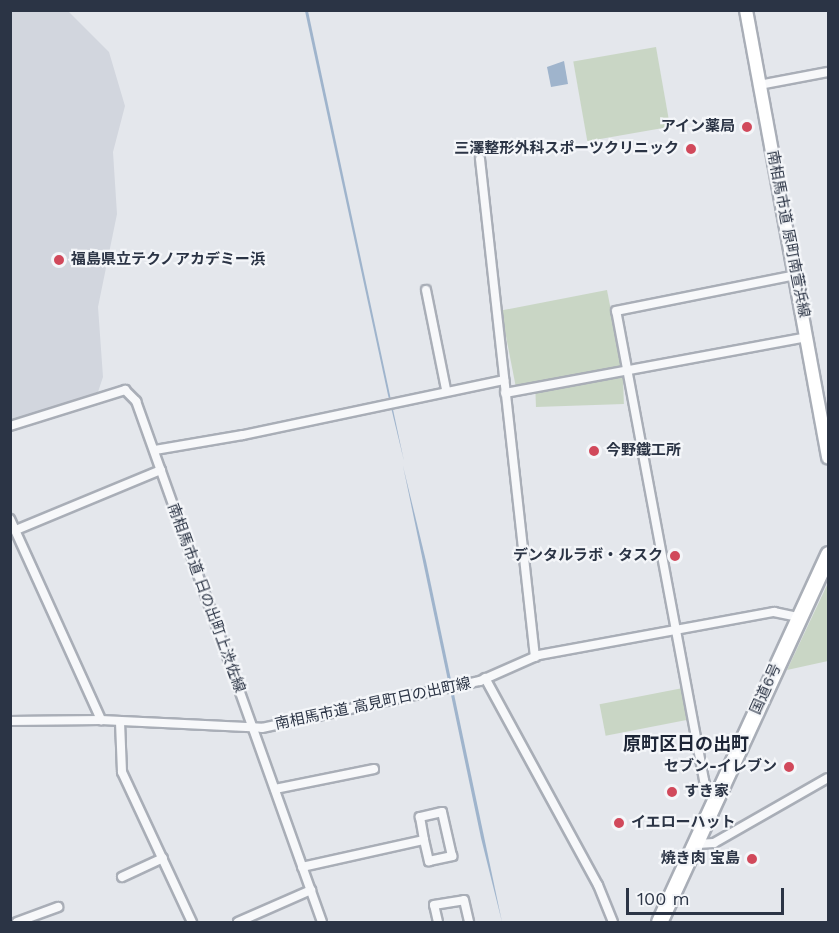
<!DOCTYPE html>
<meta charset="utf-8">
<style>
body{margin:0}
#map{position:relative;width:839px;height:933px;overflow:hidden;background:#e4e7ec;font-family:"Work Sans","Noto Sans JP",sans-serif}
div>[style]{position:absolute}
.built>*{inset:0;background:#d2d6de}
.green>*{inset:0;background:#c9d6c5;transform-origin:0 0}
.water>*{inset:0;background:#9fb4cc}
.roads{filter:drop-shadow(2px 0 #a9aeb7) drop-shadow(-2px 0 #a9aeb7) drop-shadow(0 2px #a9aeb7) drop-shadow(0 -2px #a9aeb7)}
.street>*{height:8px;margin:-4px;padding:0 4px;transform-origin:4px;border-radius:4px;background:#f7f8fa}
.secondary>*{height:12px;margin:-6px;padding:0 6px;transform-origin:6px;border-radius:6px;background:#fff}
.highway>*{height:15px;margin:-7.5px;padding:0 7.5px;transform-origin:7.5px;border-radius:7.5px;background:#fff}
.dots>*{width:16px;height:16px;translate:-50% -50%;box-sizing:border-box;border:3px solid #f4f6f9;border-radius:50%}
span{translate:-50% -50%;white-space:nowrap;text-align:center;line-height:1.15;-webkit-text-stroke:4.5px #f4f6f9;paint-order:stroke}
.poi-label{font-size:15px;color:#2b3445;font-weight:700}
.right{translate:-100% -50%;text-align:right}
.left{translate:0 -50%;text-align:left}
.street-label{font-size:15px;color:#2b3445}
.quarter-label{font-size:18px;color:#1d2536;font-weight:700}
.frame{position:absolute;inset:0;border:12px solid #2b3445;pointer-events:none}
.scale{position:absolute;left:626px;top:888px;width:158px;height:27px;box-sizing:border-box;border:3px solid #2b3445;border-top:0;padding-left:8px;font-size:18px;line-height:21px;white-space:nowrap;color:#2b3445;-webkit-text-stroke:4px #f4f6f9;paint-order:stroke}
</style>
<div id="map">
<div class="built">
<i style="clip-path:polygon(11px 10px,68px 11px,109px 52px,125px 106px,113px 152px,117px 214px,98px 307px,103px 377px,98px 392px,11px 420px)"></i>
</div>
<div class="green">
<i style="left:656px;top:47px;width:81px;height:84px;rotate:80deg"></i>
<i style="left:607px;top:290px;width:81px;height:108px;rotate:79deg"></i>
<i style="left:623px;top:378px;width:26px;height:88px;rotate:88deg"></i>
<i style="clip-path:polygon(828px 583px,828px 661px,787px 670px)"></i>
<i style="left:683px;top:688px;width:32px;height:85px;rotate:79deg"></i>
</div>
<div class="water">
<i style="clip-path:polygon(305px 11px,308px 11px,404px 461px,388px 395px)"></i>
<i style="clip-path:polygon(564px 61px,568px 84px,551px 87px,547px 67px)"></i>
<i style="clip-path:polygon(403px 466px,426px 561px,502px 922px,481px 838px)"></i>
</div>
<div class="roads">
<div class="street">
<i style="left:759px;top:85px;width:70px;rotate:-10.7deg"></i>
<i style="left:480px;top:159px;width:501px;rotate:83.7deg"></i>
<i style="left:426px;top:290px;width:101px;rotate:78.6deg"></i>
<i style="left:505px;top:393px;width:307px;rotate:-10.5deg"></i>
<i style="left:10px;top:426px;width:121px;rotate:-17.4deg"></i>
<i style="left:125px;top:390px;width:16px;rotate:45deg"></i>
<i style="left:136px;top:401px;width:553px;rotate:70.35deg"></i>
<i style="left:155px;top:450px;width:89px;rotate:-9.7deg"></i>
<i style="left:243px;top:435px;width:267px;rotate:-11.9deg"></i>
<i style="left:10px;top:519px;width:221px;rotate:65.6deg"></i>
<i style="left:16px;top:530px;width:157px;rotate:-22.5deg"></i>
<i style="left:485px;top:678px;width:236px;rotate:61.4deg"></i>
<i style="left:598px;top:885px;width:40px;rotate:68deg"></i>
<i style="left:10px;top:721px;width:91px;rotate:-0.6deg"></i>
<i style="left:101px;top:720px;width:161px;rotate:2.8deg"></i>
<i style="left:262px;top:728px;width:223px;rotate:-12.2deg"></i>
<i style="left:480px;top:681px;width:64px;rotate:-23.8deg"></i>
<i style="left:539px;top:655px;width:239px;rotate:-10.4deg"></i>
<i style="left:774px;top:612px;width:25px;rotate:12deg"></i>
<i style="left:120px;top:722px;width:50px;rotate:87.7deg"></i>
<i style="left:122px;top:772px;width:166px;rotate:65deg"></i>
<i style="left:275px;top:789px;width:101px;rotate:-11.4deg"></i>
<i style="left:717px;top:797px;width:15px;rotate:-138deg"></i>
<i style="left:706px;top:787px;width:7px;rotate:-106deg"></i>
<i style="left:704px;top:780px;width:477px;rotate:-100.6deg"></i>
<i style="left:616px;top:311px;width:184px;rotate:-11.3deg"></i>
<i style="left:697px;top:844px;width:17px;rotate:-3deg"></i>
<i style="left:714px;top:843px;width:131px;rotate:-29.7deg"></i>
<i style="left:302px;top:867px;width:125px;rotate:-12.5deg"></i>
<i style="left:424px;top:840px;width:22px;rotate:77deg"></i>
<i style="left:429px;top:861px;width:24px;rotate:-12deg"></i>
<i style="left:452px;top:856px;width:45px;rotate:-102.8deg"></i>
<i style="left:442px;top:812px;width:23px;rotate:167deg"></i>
<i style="left:420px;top:817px;width:23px;rotate:80deg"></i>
<i style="left:122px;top:877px;width:45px;rotate:-24.9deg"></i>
<i style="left:17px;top:922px;width:44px;rotate:-20.1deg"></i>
<i style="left:238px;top:922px;width:80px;rotate:-23.7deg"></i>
<i style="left:438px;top:922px;width:17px;rotate:-103deg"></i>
<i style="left:434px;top:905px;width:30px;rotate:-9deg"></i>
<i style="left:464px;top:900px;width:23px;rotate:77deg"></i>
</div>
<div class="secondary">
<i style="left:746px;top:10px;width:455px;rotate:79.6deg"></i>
</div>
<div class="highway">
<i style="left:659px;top:922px;width:405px;rotate:-65.3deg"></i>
</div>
</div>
<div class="dots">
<i style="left:747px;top:127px;background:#d1495b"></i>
<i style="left:691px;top:149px;background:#d1495b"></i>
<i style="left:59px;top:260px;background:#d1495b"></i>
<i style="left:594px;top:451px;background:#d1495b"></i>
<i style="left:675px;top:556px;background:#d1495b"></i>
<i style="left:789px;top:767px;background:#d1495b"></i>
<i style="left:672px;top:792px;background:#d1495b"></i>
<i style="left:619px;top:823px;background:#d1495b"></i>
<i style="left:752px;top:859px;background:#d1495b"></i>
</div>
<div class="poi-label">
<span class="right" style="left:735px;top:127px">アイン薬局</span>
<span class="right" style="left:679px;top:149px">三澤整形外科スポーツクリニック</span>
<span class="left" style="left:71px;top:260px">福島県立テクノアカデミー浜</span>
<span class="left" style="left:606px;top:451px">今野鐵工所</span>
<span class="right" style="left:663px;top:556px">デンタルラボ・タスク</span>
<span class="right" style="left:777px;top:767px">セブン-イレブン</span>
<span class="left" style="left:684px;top:792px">すき家</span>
<span class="left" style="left:631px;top:823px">イエローハット</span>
<span class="right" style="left:740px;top:859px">焼き肉 宝島</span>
</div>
<div class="street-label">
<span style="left:788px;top:234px;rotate:79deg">南相馬市道 原町南萱浜線</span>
<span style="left:206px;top:598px;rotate:70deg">南相馬市道 日の出町上渋佐線</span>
<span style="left:766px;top:689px;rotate:-66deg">国道6号</span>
<span style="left:373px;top:704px;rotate:-12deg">南相馬市道 高見町日の出町線</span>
</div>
<div class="quarter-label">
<span style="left:686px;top:744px">原町区日の出町</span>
</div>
<div class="frame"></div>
<div class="scale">100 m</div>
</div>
